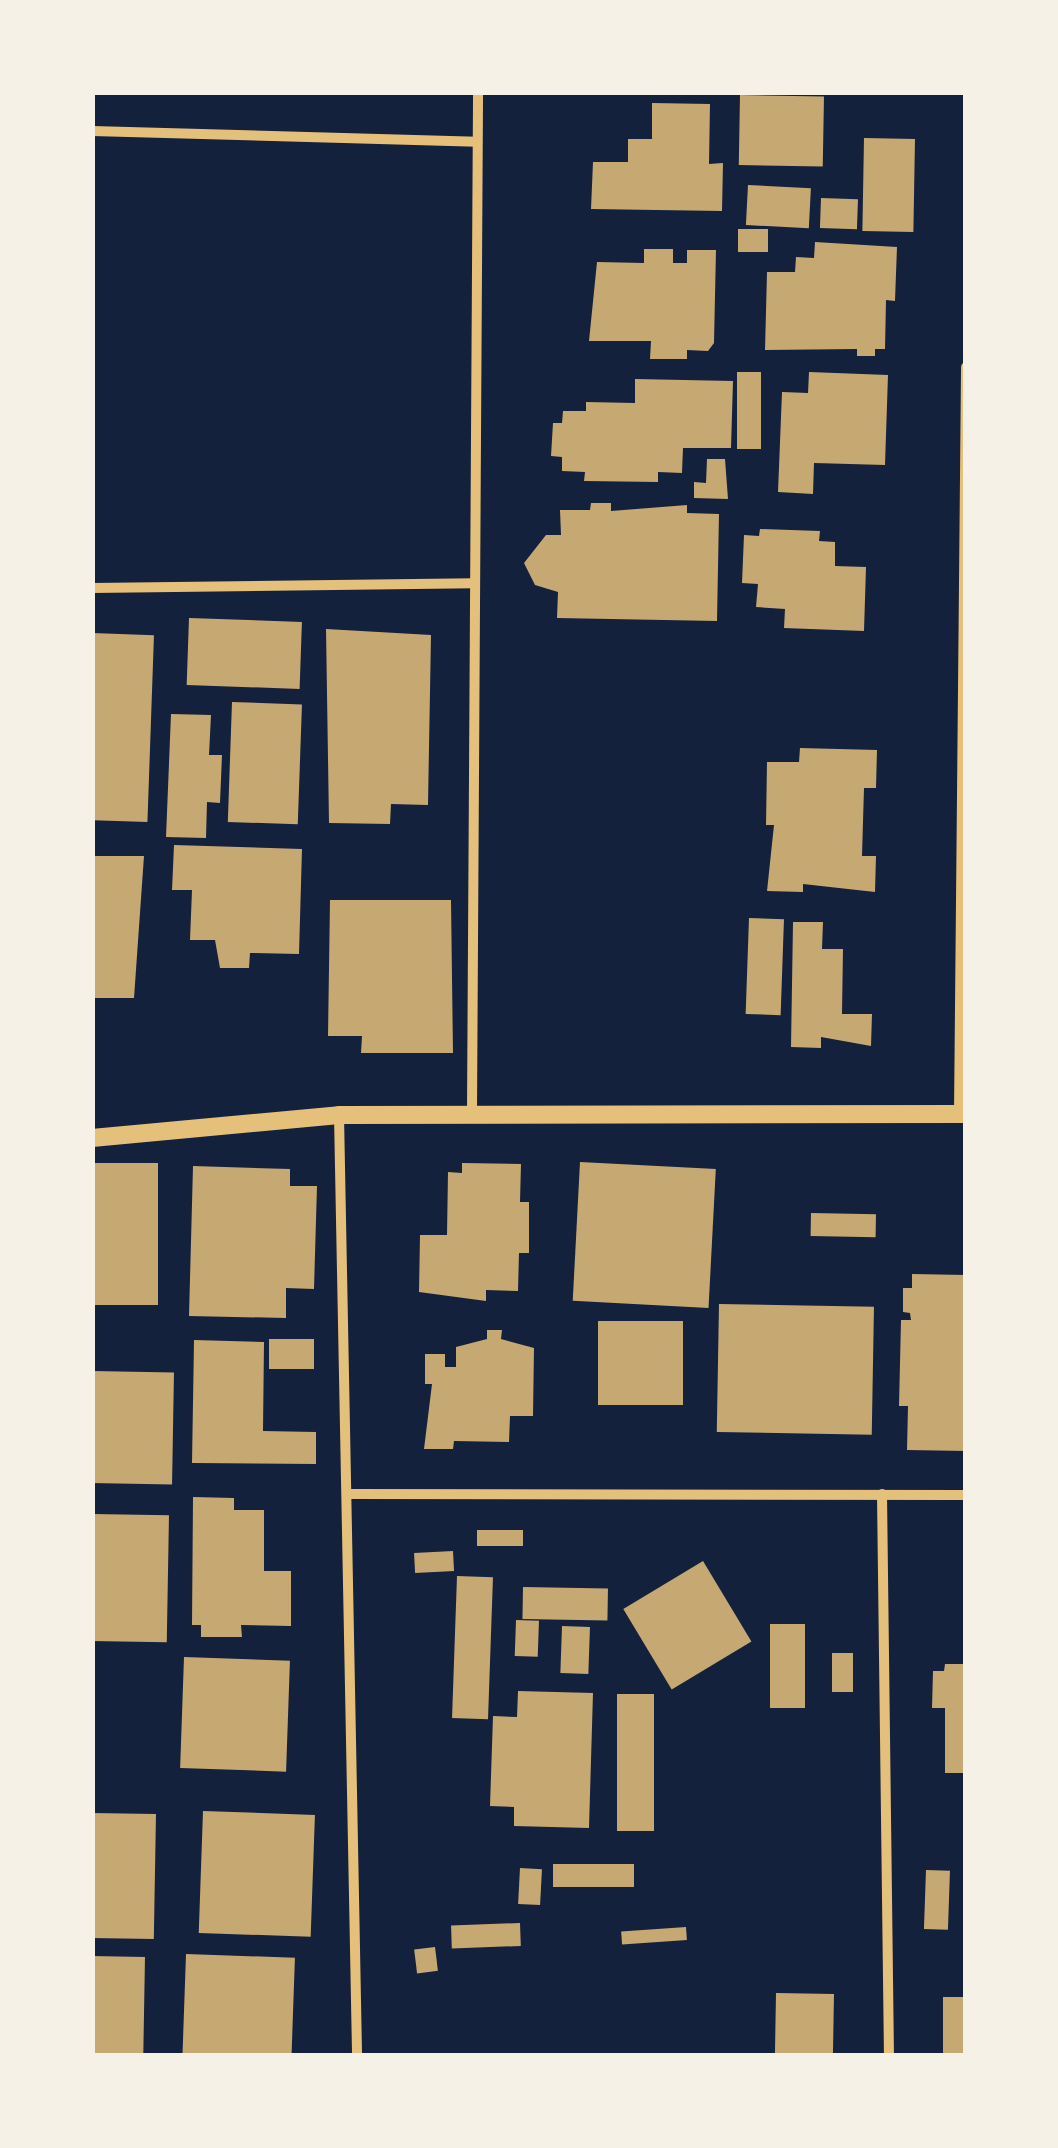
<!DOCTYPE html>
<style>
body{margin:0}
#map{position:relative;width:1058px;height:2148px;overflow:hidden;background:#14213d;font-family:"PT Sans",sans-serif}
div>[style]{position:absolute}
.building>*{inset:0;background:#c6a872;transform-origin:0 0}
.minor>*{height:10px;margin:-5px;padding:0 5px;transform-origin:5px;border-radius:5px;background:#e5c07b}
.tertiary>*{height:18px;margin:-9px;padding:0 9px;transform-origin:9px;border-radius:9px;background:#e5c07b}
span{translate:-50% -50%;white-space:nowrap;text-align:center;line-height:1.15;-webkit-text-stroke:8px #f6f1e7;paint-order:stroke}
.frame{position:absolute;inset:0;border:95px solid #f6f1e7;pointer-events:none}
</style>
<div id="map">
<div class="building">
<i style="left:740px;top:95px;width:84px;height:70px;rotate:1deg"></i>
<i style="clip-path:polygon(652px 103px,710px 104px,709px 164px,723px 163px,722px 211px,591px 209px,593px 162px,628px 162px,628px 139px,652px 139px)"></i>
<i style="left:864px;top:138px;width:51px;height:93px;rotate:1deg"></i>
<i style="left:748px;top:185px;width:63px;height:40px;rotate:3deg"></i>
<i style="left:821px;top:198px;width:37px;height:30px;rotate:2deg"></i>
<i style="left:738px;top:229px;width:30px;height:23px"></i>
<i style="clip-path:polygon(815px 242px,897px 247px,895px 301px,886px 300px,885px 349px,875px 349px,875px 356px,857px 356px,857px 349px,765px 350px,767px 272px,795px 272px,796px 257px,814px 258px)"></i>
<i style="clip-path:polygon(644px 249px,673px 249px,673px 263px,687px 263px,687px 250px,716px 250px,714px 343px,708px 351px,687px 350px,687px 359px,650px 359px,651px 341px,589px 341px,597px 262px,644px 263px)"></i>
<i style="left:761px;top:372px;width:77px;height:24px;rotate:90deg"></i>
<i style="clip-path:polygon(809px 372px,888px 375px,885px 465px,814px 463px,813px 494px,778px 492px,782px 392px,808px 393px)"></i>
<i style="clip-path:polygon(635px 379px,733px 381px,731px 448px,683px 448px,682px 473px,658px 472px,658px 482px,584px 481px,585px 472px,562px 471px,562px 457px,551px 456px,553px 423px,562px 423px,563px 411px,586px 411px,586px 402px,635px 403px)"></i>
<i style="clip-path:polygon(707px 459px,725px 459px,728px 499px,694px 498px,694px 482px,706px 483px)"></i>
<i style="clip-path:polygon(591px 503px,611px 503px,611px 511px,687px 505px,687px 513px,719px 514px,717px 621px,557px 618px,558px 592px,535px 585px,524px 563px,546px 535px,561px 535px,560px 510px,590px 510px)"></i>
<i style="clip-path:polygon(760px 529px,820px 531px,819px 541px,835px 542px,835px 566px,866px 567px,864px 631px,784px 628px,785px 609px,756px 607px,758px 584px,742px 583px,744px 535px,759px 536px)"></i>
<i style="left:189px;top:618px;width:113px;height:67px;rotate:2deg"></i>
<i style="clip-path:polygon(326px 629px,431px 635px,428px 805px,391px 804px,390px 824px,329px 823px)"></i>
<i style="left:92px;top:633px;width:62px;height:187px;rotate:2deg"></i>
<i style="left:232px;top:702px;width:70px;height:120px;rotate:2deg"></i>
<i style="clip-path:polygon(171px 714px,211px 715px,209px 755px,222px 755px,220px 803px,207px 802px,206px 838px,166px 837px)"></i>
<i style="clip-path:polygon(800px 748px,877px 750px,876px 788px,864px 788px,862px 856px,876px 856px,875px 892px,803px 884px,803px 892px,767px 891px,774px 825px,766px 825px,767px 762px,799px 762px)"></i>
<i style="clip-path:polygon(174px 845px,302px 849px,299px 954px,250px 953px,249px 968px,220px 968px,215px 940px,190px 940px,192px 890px,172px 890px)"></i>
<i style="clip-path:polygon(92px 856px,144px 856px,134px 998px,92px 998px)"></i>
<i style="clip-path:polygon(330px 900px,451px 900px,453px 1053px,361px 1053px,362px 1036px,328px 1036px)"></i>
<i style="left:749px;top:918px;width:35px;height:96px;rotate:2deg"></i>
<i style="clip-path:polygon(793px 922px,823px 922px,822px 949px,843px 949px,842px 1014px,872px 1014px,871px 1046px,821px 1037px,821px 1048px,791px 1047px)"></i>
<i style="left:580px;top:1162px;width:136px;height:139px;rotate:3deg"></i>
<i style="left:158px;top:1163px;width:142px;height:66px;rotate:90deg"></i>
<i style="clip-path:polygon(462px 1163px,521px 1164px,520px 1202px,529px 1202px,529px 1253px,519px 1253px,518px 1291px,486px 1290px,486px 1301px,419px 1292px,420px 1235px,447px 1235px,448px 1172px,462px 1173px)"></i>
<i style="clip-path:polygon(193px 1166px,290px 1169px,290px 1186px,317px 1186px,314px 1289px,286px 1288px,286px 1318px,189px 1316px)"></i>
<i style="left:811px;top:1213px;width:65px;height:23px;rotate:1deg"></i>
<i style="clip-path:polygon(912px 1274px,966px 1275px,966px 1451px,907px 1450px,908px 1406px,899px 1406px,901px 1320px,911px 1320px,910px 1313px,903px 1312px,903px 1288px,912px 1288px)"></i>
<i style="left:719px;top:1304px;width:155px;height:128px;rotate:1deg"></i>
<i style="left:598px;top:1321px;width:85px;height:84px"></i>
<i style="clip-path:polygon(487px 1330px,502px 1330px,501px 1339px,534px 1348px,533px 1416px,510px 1416px,509px 1442px,454px 1441px,453px 1449px,424px 1449px,432px 1384px,425px 1384px,425px 1354px,445px 1354px,445px 1367px,456px 1367px,456px 1347px,487px 1339px)"></i>
<i style="left:269px;top:1339px;width:45px;height:30px"></i>
<i style="clip-path:polygon(194px 1340px,264px 1342px,263px 1431px,316px 1432px,316px 1464px,192px 1463px)"></i>
<i style="left:92px;top:1371px;width:82px;height:112px;rotate:1deg"></i>
<i style="clip-path:polygon(193px 1497px,234px 1498px,234px 1510px,264px 1510px,264px 1571px,291px 1571px,291px 1626px,241px 1625px,242px 1637px,201px 1637px,201px 1625px,192px 1625px)"></i>
<i style="left:92px;top:1514px;width:77px;height:127px;rotate:1deg"></i>
<i style="left:477px;top:1530px;width:46px;height:16px"></i>
<i style="left:453px;top:1551px;width:20px;height:39px;rotate:87deg"></i>
<i style="left:703px;top:1561px;width:94px;height:93px;rotate:59deg"></i>
<i style="left:457px;top:1576px;width:36px;height:142px;rotate:2deg"></i>
<i style="left:523px;top:1587px;width:85px;height:32px;rotate:1deg"></i>
<i style="left:516px;top:1620px;width:23px;height:36px;rotate:2deg"></i>
<i style="left:770px;top:1624px;width:35px;height:84px"></i>
<i style="left:562px;top:1626px;width:28px;height:47px;rotate:2deg"></i>
<i style="left:832px;top:1653px;width:21px;height:39px"></i>
<i style="left:184px;top:1657px;width:106px;height:111px;rotate:2deg"></i>
<i style="clip-path:polygon(945px 1664px,966px 1664px,966px 1773px,945px 1773px,945px 1708px,932px 1708px,933px 1671px,944px 1671px)"></i>
<i style="clip-path:polygon(518px 1691px,593px 1693px,589px 1828px,514px 1826px,514px 1807px,490px 1806px,493px 1716px,517px 1717px)"></i>
<i style="left:617px;top:1694px;width:37px;height:137px"></i>
<i style="left:203px;top:1811px;width:112px;height:122px;rotate:2deg"></i>
<i style="left:92px;top:1813px;width:64px;height:125px;rotate:1deg"></i>
<i style="left:634px;top:1864px;width:23px;height:81px;rotate:90deg"></i>
<i style="left:520px;top:1868px;width:22px;height:36px;rotate:3deg"></i>
<i style="left:926px;top:1870px;width:24px;height:59px;rotate:2deg"></i>
<i style="left:520px;top:1923px;width:23px;height:69px;rotate:88deg"></i>
<i style="left:686px;top:1927px;width:13px;height:65px;rotate:86deg"></i>
<i style="left:435px;top:1947px;width:24px;height:21px;rotate:83deg"></i>
<i style="left:186px;top:1954px;width:109px;height:102px;rotate:2deg"></i>
<i style="left:92px;top:1956px;width:53px;height:100px;rotate:1deg"></i>
<i style="left:776px;top:1993px;width:58px;height:63px;rotate:1deg"></i>
<i style="left:943px;top:1997px;width:23px;height:59px"></i>
</div>
<div class="minor">
<i style="left:92px;top:131px;width:385px;rotate:1.6deg"></i>
<i style="left:92px;top:588px;width:382px;rotate:-0.7deg"></i>
<i style="left:472px;top:1112px;width:1020px;rotate:-89.66deg"></i>
<i style="left:959px;top:1114px;width:747px;rotate:-89.46deg"></i>
<i style="left:339px;top:1115px;width:941px;rotate:88.9deg"></i>
<i style="left:349px;top:1494px;width:617px;rotate:0.09deg"></i>
<i style="left:882px;top:1494px;width:562px;rotate:89.29deg"></i>
</div>
<div class="tertiary">
<i style="left:92px;top:1138px;width:248px;rotate:-5.3deg"></i>
<i style="left:339px;top:1115px;width:627px;rotate:-0.09deg"></i>
</div>
<div class="frame"></div>
</div>
